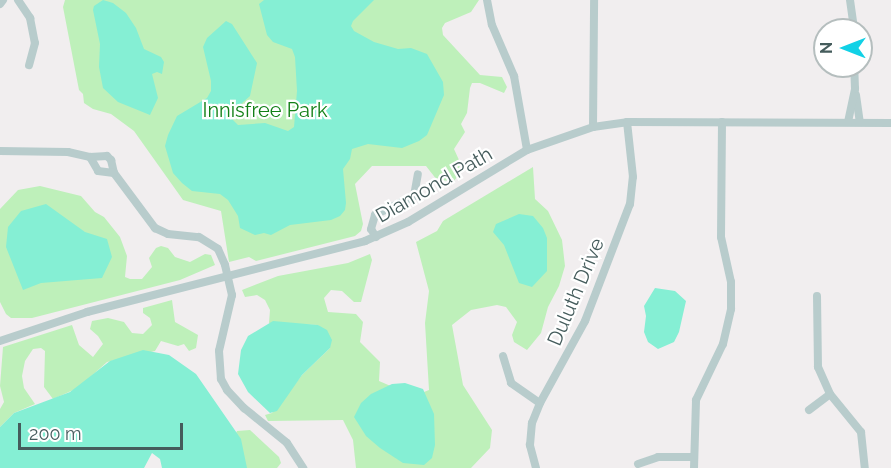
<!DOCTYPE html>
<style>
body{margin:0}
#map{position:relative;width:891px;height:468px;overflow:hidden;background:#f1eeef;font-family:Raleway,sans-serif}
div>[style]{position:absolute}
.green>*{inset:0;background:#bef0ba}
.water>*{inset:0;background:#85efd4}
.minor>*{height:8px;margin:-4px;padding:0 4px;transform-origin:4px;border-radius:4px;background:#b8cccc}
span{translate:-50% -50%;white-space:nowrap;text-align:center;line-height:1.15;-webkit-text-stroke:4.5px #fff;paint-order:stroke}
.park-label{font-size:20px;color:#138017}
.street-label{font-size:20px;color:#455c5c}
.north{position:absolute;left:813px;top:18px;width:60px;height:60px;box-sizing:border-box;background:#fff;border:2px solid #b5bebe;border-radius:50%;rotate:270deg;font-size:16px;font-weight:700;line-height:24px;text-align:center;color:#455c5c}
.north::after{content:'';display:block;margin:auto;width:21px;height:27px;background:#12d1e6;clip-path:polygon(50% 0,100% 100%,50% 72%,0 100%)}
.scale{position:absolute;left:18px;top:423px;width:165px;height:27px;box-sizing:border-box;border:3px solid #455c5c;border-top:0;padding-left:8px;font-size:18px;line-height:21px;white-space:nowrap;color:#455c5c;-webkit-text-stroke:4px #fff;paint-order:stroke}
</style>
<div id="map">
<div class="green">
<i style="clip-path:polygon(65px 0,479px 0,471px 12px,445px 23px,442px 28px,443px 35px,480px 75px,502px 77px,507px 87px,504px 93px,480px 83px,472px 83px,470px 88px,467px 113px,461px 124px,465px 132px,454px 149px,459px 160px,460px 173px,454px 181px,437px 180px,426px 166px,372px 166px,355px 184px,363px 224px,361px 231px,355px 236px,256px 261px,249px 257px,229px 262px,221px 211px,183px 200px,134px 131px,111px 114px,93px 109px,84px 103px,83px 94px,79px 90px,63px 7px)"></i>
<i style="clip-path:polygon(533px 167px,535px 199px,548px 211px,562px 240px,565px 266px,559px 286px,548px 307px,541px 333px,527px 350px,514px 342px,512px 335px,517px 322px,506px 307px,497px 305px,471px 310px,452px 325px,463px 385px,492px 430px,490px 448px,471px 468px,356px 468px,353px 440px,343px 420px,268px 421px,265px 415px,272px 413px,302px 375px,330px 348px,318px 325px,269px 323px,270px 310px,265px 300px,257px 295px,245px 297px,242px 290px,278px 276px,348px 263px,370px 254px,372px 260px,361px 302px,354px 302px,342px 291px,331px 290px,324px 298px,328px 312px,356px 314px,363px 322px,360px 342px,380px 362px,379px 381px,414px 396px,429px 390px,425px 323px,429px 291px,416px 242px,437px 231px,443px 221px)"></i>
<i style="clip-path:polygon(40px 186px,81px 196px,95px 212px,104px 217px,120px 237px,127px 256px,125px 277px,130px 279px,142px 279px,152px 267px,149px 258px,156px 248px,161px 246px,168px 248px,175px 257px,190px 262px,205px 254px,211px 255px,215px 265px,180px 280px,32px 318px,11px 318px,6px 314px,0 302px,0 209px,18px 190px)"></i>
<i style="clip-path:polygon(172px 300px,175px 322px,198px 335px,196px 348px,189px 351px,184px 344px,178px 346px,161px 341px,155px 351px,107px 362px,78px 388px,53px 399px,44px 387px,45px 351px,41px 348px,33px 349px,25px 361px,22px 376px,24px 388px,35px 404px,14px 413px,0 427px,0 409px,4px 402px,0 386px,3px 347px,72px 325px,79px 345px,93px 357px,103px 344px,98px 336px,90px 329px,92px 321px,108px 318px,124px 322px,132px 333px,143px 334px,152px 325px,150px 318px,143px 313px,143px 308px)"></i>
<i style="clip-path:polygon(250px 430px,279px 457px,281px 463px,277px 468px,218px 468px,237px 431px)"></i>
</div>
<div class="water">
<i style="clip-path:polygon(103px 0,113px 3px,126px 13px,136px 28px,144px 49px,161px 57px,164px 62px,162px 74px,157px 72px,152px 74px,158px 98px,150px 115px,118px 102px,103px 88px,99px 67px,100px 44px,93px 10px,94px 6px)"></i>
<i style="clip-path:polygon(264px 0,374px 0,353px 21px,351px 26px,354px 31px,374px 42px,398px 49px,411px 48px,427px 54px,443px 82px,444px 95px,427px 135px,419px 141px,402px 148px,368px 144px,352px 149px,350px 159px,343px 169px,346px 203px,345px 210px,340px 216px,331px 220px,290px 225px,271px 235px,264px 233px,255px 235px,240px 228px,238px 216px,228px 200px,220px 194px,192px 191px,182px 183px,173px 173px,165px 146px,168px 135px,177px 116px,207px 98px,211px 91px,211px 81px,203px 47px,207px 38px,226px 21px,232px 24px,257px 63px,250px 96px,233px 111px,231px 118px,238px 125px,265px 123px,288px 131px,294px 127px,297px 91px,295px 57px,292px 49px,273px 42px,267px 35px,259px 4px)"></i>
<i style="clip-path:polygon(46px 204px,85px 232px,107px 239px,112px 257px,102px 278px,41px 283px,23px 290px,6px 247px,8px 227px,21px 211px)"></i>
<i style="clip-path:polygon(519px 214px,533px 216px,543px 228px,547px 238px,547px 271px,532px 287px,519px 283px,504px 245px,493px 232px,496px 224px)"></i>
<i style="clip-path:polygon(655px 288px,675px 291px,686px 301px,679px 332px,674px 342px,658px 349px,648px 342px,644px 332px,646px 316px,644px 306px)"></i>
<i style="clip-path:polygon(273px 321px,318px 325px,327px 330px,332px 340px,330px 348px,302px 375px,277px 411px,270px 413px,248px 392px,238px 374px,241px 350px,248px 336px)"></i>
<i style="clip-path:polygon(143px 350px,169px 355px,196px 374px,241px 439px,247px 468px,162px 468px,160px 459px,152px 453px,144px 468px,0 468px,0 427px,14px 413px,70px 392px,110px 361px)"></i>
<i style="clip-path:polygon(405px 383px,423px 389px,434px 414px,435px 445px,432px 458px,424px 465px,403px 463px,380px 448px,366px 436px,354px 417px,361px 403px,371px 394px,392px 384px)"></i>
</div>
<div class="minor">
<i style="left:18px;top:0;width:22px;rotate:56deg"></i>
<i style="left:30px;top:18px;width:25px;rotate:79deg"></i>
<i style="left:35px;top:43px;width:23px;rotate:105deg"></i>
<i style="left:487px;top:0;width:25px;rotate:79deg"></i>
<i style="left:492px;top:25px;width:56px;rotate:66.7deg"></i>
<i style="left:514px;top:76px;width:75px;rotate:80deg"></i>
<i style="left:850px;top:0;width:30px;rotate:82deg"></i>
<i style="left:0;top:4px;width:5px;rotate:-53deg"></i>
<i style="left:856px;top:95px;width:27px;rotate:82deg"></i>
<i style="left:848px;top:122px;width:34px;rotate:-78deg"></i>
<i style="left:855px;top:89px;width:23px;rotate:-92deg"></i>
<i style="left:593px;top:127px;width:127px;rotate:-89.5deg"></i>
<i style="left:0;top:151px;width:68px;rotate:0.8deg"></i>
<i style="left:68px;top:152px;width:23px;rotate:13deg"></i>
<i style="left:90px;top:157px;width:17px;rotate:-3deg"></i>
<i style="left:107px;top:156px;width:6px;rotate:45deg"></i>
<i style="left:111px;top:160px;width:13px;rotate:77deg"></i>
<i style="left:114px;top:173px;width:69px;rotate:53.3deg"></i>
<i style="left:155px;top:228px;width:14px;rotate:25deg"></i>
<i style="left:168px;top:234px;width:31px;rotate:6deg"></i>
<i style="left:199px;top:237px;width:22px;rotate:32deg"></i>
<i style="left:218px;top:249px;width:17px;rotate:66deg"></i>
<i style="left:225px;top:265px;width:31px;rotate:77deg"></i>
<i style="left:232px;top:295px;width:57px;rotate:103.1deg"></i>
<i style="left:219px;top:351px;width:28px;rotate:86deg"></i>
<i style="left:221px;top:379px;width:13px;rotate:61deg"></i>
<i style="left:227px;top:390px;width:25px;rotate:47deg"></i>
<i style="left:244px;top:408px;width:55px;rotate:39.1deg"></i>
<i style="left:287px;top:443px;width:30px;rotate:57deg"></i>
<i style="left:90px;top:157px;width:16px;rotate:60deg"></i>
<i style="left:98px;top:171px;width:16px;rotate:7deg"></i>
<i style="left:376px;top:237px;width:9px;rotate:-122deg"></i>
<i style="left:371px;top:229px;width:15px;rotate:-74deg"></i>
<i style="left:375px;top:215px;width:43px;rotate:-26deg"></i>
<i style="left:414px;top:196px;width:22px;rotate:-80deg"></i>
<i style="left:817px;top:296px;width:71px;rotate:89.2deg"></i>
<i style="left:818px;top:367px;width:30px;rotate:66deg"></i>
<i style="left:830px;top:394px;width:49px;rotate:50.8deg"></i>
<i style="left:861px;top:432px;width:36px;rotate:84deg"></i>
<i style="left:0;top:341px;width:92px;rotate:-18.4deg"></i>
<i style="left:87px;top:312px;width:287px;rotate:-14.3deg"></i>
<i style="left:365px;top:241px;width:47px;rotate:-23.8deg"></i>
<i style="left:408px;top:222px;width:139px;rotate:-31.2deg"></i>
<i style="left:527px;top:150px;width:70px;rotate:-19.2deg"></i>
<i style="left:593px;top:127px;width:34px;rotate:-8deg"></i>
<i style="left:627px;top:122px;width:264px;rotate:0.2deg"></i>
<i style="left:503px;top:356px;width:28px;rotate:73deg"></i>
<i style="left:511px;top:383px;width:35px;rotate:35deg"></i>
<i style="left:809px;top:410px;width:26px;rotate:-37deg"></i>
<i style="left:638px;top:464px;width:21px;rotate:-19deg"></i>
<i style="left:658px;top:457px;width:35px"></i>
<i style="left:536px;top:468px;width:24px;rotate:-105deg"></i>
<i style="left:530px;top:445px;width:22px;rotate:-85deg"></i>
<i style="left:532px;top:423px;width:22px;rotate:-68deg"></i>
<i style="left:540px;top:403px;width:94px;rotate:-61.2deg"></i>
<i style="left:585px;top:321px;width:125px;rotate:-69deg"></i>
<i style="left:630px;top:204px;width:27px;rotate:-84deg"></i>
<i style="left:633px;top:177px;width:55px;rotate:-96.2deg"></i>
<i style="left:694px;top:468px;width:68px;rotate:-88.3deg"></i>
<i style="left:696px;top:400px;width:62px;rotate:-64.3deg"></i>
<i style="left:723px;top:344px;width:36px;rotate:-77deg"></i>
<i style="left:731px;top:309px;width:27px;rotate:-90deg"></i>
<i style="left:731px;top:282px;width:46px;rotate:-102.5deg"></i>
<i style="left:721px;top:237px;width:115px;rotate:-89.5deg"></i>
</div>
<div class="park-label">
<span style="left:265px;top:110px">Innisfree Park</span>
</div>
<div class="street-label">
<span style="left:434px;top:185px;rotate:-30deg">Diamond Path</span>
<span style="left:576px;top:292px;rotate:-67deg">Duluth Drive</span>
</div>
<div class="north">N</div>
<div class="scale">200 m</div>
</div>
